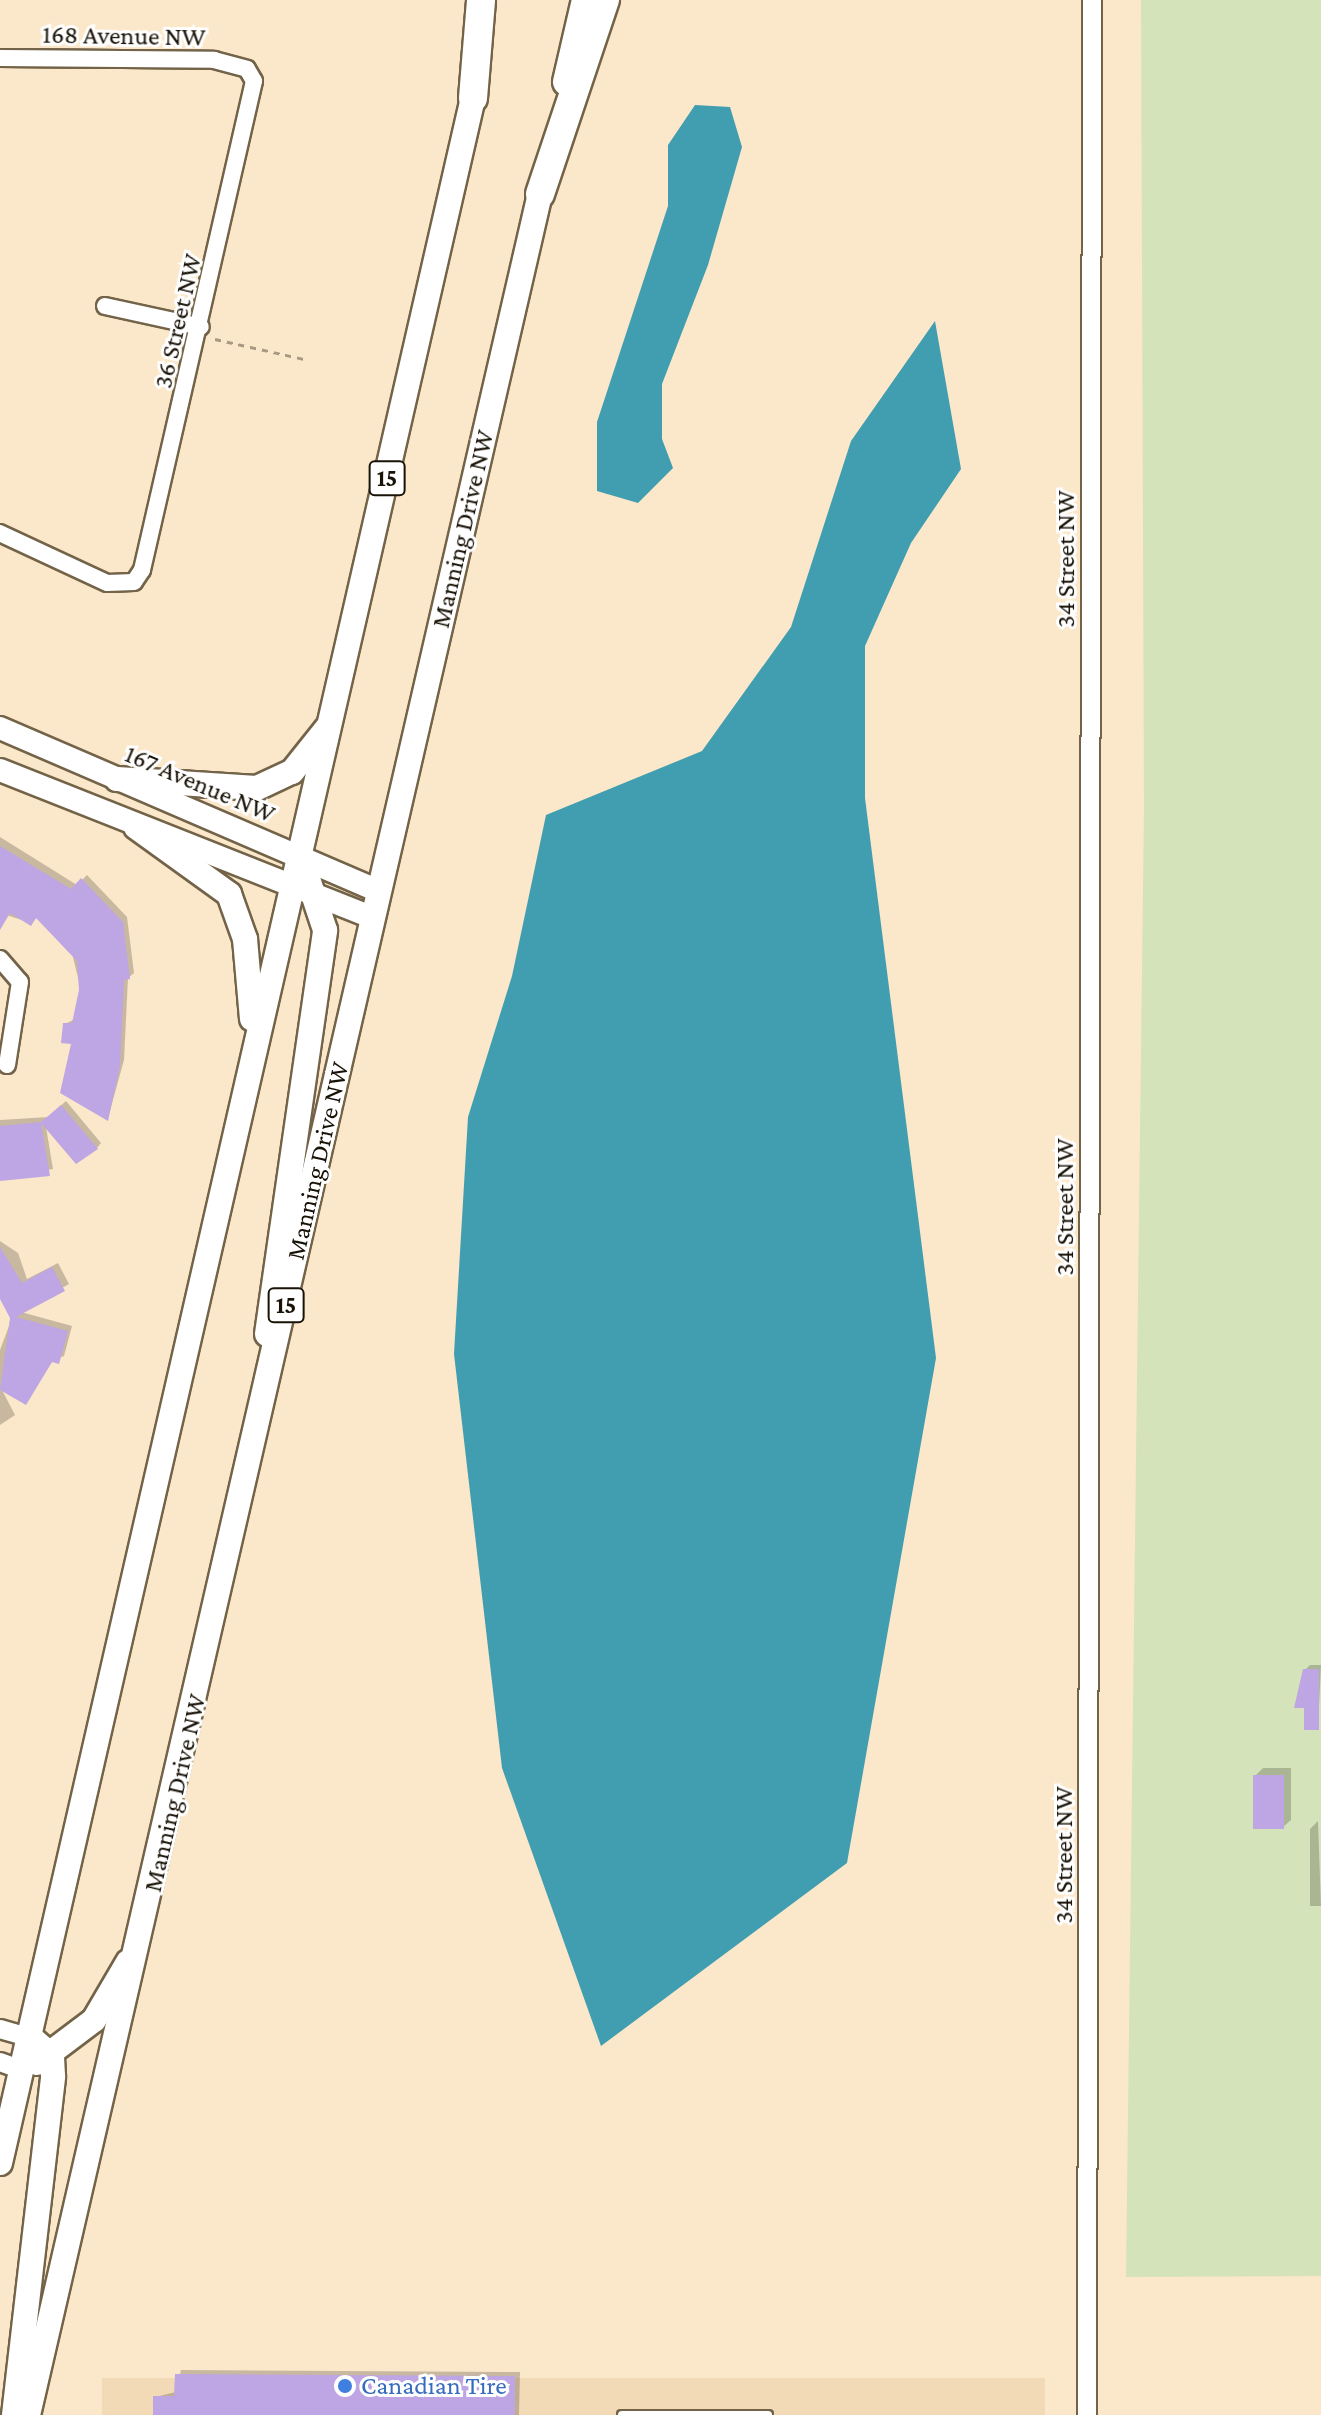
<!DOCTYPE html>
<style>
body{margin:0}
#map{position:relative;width:1321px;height:2415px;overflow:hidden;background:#fbe7c9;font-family:"Crimson Pro",serif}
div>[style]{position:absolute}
.built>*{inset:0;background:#f1dab5;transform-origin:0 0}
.green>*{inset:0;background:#d5e3ba}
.water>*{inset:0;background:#419eb0}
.shadow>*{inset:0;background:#0003}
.building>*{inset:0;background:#bea5e3;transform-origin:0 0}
.path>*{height:3px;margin-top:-1.5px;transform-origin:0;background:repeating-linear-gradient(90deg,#a89982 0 6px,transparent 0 12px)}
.roads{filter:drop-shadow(2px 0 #736348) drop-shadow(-2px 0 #736348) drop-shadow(0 2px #736348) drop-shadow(0 -2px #736348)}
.service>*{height:8px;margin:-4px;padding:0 4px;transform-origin:4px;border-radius:4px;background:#fff}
.minor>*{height:16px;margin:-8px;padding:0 8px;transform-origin:8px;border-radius:8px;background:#fff}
.tertiary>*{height:18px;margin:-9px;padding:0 9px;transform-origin:9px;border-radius:9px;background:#fff}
.secondary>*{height:22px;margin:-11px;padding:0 11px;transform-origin:11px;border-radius:11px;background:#fff}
.primary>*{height:24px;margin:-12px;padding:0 12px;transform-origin:12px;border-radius:12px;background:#fff}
.trunk>*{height:26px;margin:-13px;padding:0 13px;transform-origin:13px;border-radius:13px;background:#fff}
.motorway>*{height:28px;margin:-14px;padding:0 14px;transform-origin:14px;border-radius:14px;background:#fff}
.dots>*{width:22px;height:22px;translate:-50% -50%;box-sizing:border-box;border:4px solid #fff;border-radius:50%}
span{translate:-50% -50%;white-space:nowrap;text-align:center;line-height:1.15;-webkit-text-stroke:6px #fff;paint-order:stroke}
.shield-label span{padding:2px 6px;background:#fff;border:2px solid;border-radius:6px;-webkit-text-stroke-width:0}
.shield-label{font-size:24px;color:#181207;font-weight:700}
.street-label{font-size:26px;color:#181207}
.shop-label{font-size:26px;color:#366cbe}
.left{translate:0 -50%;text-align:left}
</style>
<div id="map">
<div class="built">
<i style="left:102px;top:2378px;width:943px;height:38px"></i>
</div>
<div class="green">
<i style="clip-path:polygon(1141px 0,1321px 0,1321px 2276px,1126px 2277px,1144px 807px)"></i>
</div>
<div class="water">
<i style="clip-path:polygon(695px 105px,730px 107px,742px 147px,708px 265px,662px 384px,662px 439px,673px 468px,638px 503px,597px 491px,597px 422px,668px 206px,668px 145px)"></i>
<i style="clip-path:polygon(935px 321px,961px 469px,911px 543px,865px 646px,865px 798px,936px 1358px,847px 1863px,601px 2046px,502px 1768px,454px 1354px,468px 1117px,512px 976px,546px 815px,702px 751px,791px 627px,851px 441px)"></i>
</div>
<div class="shadow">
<i style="clip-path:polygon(0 837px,77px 885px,87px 875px,127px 917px,134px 973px,128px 978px,124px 1060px,108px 1118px,65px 1024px,75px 1019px,81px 990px,71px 949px,37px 917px,31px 923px,0 913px)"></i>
<i style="clip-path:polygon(66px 1101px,101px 1143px,97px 1148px,46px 1127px,53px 1169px,0 1179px,0 1120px,48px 1117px)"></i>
<i style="clip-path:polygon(0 1241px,18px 1253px,27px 1279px,58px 1263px,69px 1284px,21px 1312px,72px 1326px,64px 1356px,53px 1360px,26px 1403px,1px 1388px,15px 1415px,0 1425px,0 1350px,12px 1318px,0 1295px)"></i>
<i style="clip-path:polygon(1310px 1665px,1321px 1665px,1318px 1728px,1305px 1670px)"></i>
<i style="clip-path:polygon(1263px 1768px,1291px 1768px,1291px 1820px,1283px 1827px,1255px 1776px)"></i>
<i style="clip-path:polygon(1318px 1821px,1321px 1906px,1310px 1906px,1310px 1829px)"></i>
<i style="clip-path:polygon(181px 2370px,520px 2372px,519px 2415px,155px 2415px,155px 2397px,176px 2392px)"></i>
</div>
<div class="building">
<i style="clip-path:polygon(0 846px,71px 889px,81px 878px,123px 922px,130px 979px,124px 980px,120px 1066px,108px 1121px,60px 1093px,71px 1044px,61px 1043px,63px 1023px,72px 1023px,79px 990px,77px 961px,36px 918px,31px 926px,10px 913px,0 930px)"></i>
<i style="clip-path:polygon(61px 1105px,98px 1149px,76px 1164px,41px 1123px,50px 1176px,0 1181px,0 1126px,41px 1122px)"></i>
<i style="clip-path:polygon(0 1247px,22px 1283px,52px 1267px,65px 1291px,16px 1317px,68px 1331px,59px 1364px,52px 1362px,26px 1405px,0 1390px,10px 1318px,0 1299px)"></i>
<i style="clip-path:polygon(1303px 1669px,1319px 1669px,1319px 1730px,1304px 1730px,1304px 1708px,1294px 1708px)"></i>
<i style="left:1253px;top:1775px;width:31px;height:54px"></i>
<i style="clip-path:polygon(175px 2374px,515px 2376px,515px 2415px,153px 2415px,153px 2396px,174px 2396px)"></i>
</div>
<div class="path">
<i style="left:215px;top:339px;width:95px;rotate:12.7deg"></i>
</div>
<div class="roads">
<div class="service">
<i style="left:622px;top:2415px;width:146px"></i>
</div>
<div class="minor">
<i style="left:0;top:58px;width:214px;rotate:0.5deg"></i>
<i style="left:214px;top:60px;width:34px;rotate:15deg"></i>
<i style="left:247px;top:69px;width:14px;rotate:60deg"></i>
<i style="left:254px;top:81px;width:502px;rotate:102.9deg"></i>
<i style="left:142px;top:570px;width:14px;rotate:124deg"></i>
<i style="left:134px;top:582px;width:27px;rotate:178deg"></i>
<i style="left:107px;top:583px;width:118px;rotate:-155deg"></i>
<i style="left:105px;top:306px;width:98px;rotate:12.3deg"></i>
<i style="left:0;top:959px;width:30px;rotate:49deg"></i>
<i style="left:20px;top:982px;width:84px;rotate:98.9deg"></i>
</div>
<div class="tertiary">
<i style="left:0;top:2029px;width:32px;rotate:16deg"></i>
<i style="left:0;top:2062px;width:23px;rotate:20deg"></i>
<i style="left:1087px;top:2415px;width:2415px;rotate:-89.88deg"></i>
</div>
<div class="secondary">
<i style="left:0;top:728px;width:413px;rotate:23.3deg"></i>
<i style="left:0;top:770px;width:401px;rotate:21.6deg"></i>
</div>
<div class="primary">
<i style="left:117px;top:779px;width:140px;rotate:3.7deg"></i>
<i style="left:257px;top:788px;width:38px;rotate:-25deg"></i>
<i style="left:292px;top:772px;width:56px;rotate:-51.5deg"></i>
<i style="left:136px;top:827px;width:115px;rotate:35.8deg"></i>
<i style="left:229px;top:894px;width:48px;rotate:70.4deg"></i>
<i style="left:245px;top:939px;width:80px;rotate:85deg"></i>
<i style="left:267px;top:1334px;width:408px;rotate:-81.8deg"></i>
<i style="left:325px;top:930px;width:76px;rotate:-108.4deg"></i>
<i style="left:37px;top:2063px;width:71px;rotate:-37deg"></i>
<i style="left:94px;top:2020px;width:67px;rotate:-59.6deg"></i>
<i style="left:0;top:2163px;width:2118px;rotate:-77.1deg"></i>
<i style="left:14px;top:2415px;width:341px;rotate:-83.4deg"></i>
<i style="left:53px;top:2076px;width:20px;rotate:-93deg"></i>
<i style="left:52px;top:2056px;width:28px;rotate:-139deg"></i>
<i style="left:28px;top:2415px;width:2279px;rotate:-77.02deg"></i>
</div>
<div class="trunk">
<i style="left:566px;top:82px;width:84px;rotate:-77deg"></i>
</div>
<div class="motorway">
<i style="left:473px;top:98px;width:98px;rotate:-85.3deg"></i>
<i style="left:540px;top:194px;width:205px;rotate:-71.5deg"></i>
</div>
</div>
<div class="dots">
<i style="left:345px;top:2386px;background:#3f7fe0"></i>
</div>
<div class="shield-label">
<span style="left:387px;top:478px">15</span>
<span style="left:286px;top:1305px">15</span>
</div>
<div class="street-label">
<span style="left:124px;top:36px;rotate:1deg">168 Avenue NW</span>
<span style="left:178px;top:321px;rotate:-77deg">36 Street NW</span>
<span style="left:463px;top:529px;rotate:-77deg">Manning Drive NW</span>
<span style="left:1066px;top:559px;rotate:-90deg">34 Street NW</span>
<span style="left:200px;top:784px;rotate:23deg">167 Avenue NW</span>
<span style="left:318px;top:1161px;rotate:-77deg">Manning Drive NW</span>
<span style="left:1065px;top:1207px;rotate:-90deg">34 Street NW</span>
<span style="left:175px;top:1793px;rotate:-77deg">Manning Drive NW</span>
<span style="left:1064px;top:1855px;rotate:-90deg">34 Street NW</span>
</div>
<div class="shop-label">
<span class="left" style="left:361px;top:2386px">Canadian Tire</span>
</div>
</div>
